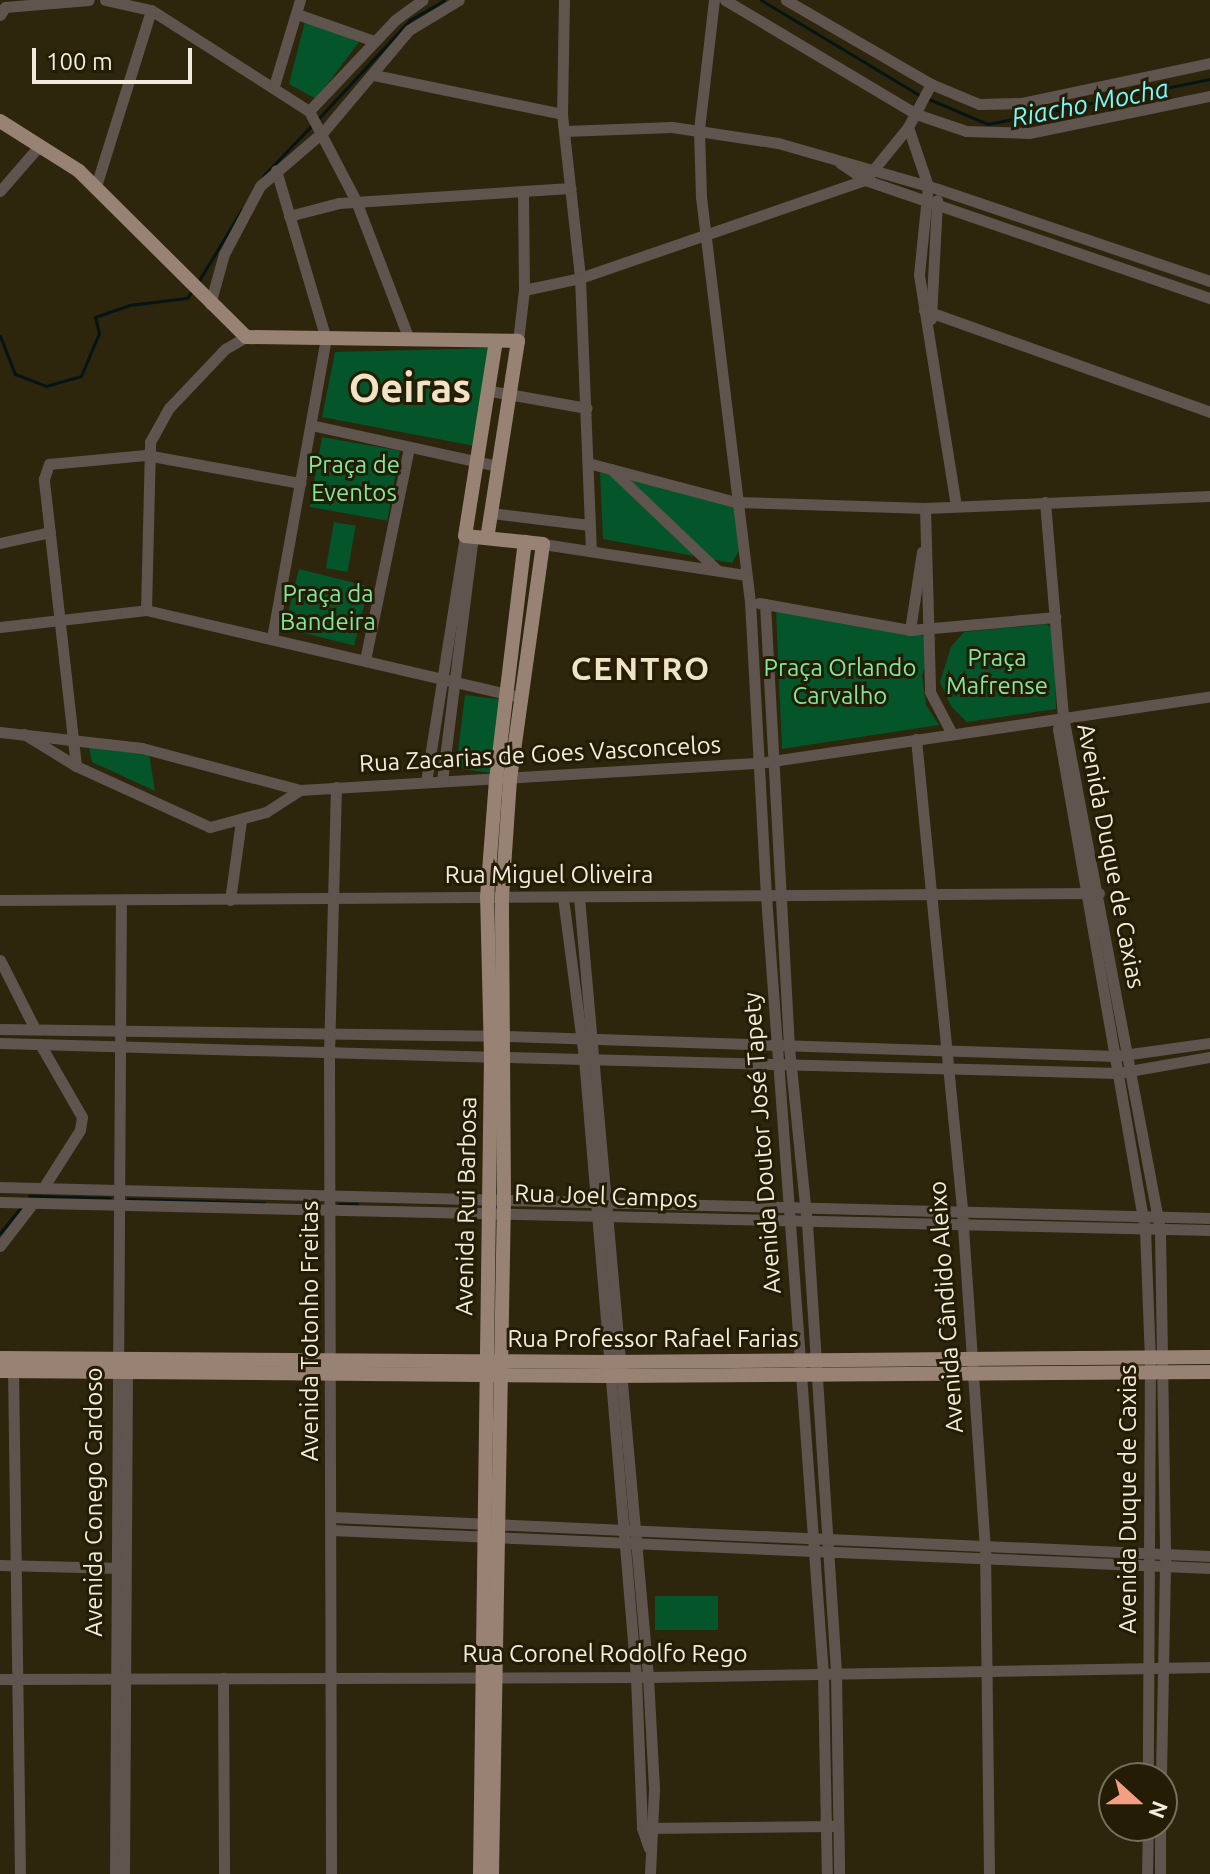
<!DOCTYPE html>
<meta charset="utf-8">
<style>
body{margin:0}
#map{position:relative;width:1210px;height:1874px;overflow:hidden;background:#2e250d;font-family:Ubuntu,sans-serif}
div>[style]{position:absolute}
.green>*{inset:0;background:#04552a;transform-origin:0 0}
.stream>*{height:3px;margin:-1.5px;padding:0 1.5px;transform-origin:1.5px;border-radius:1.5px;background:#051515}
.minor>*{height:11px;margin:-5.5px;padding:0 5.5px;transform-origin:5.5px;border-radius:5.5px;background:#60544e}
.major>*{height:14px;margin:-7px;padding:0 7px;transform-origin:7px;border-radius:7px;background:#988274}
span{translate:-50% -50%;white-space:nowrap;text-align:center;line-height:1.15;-webkit-text-stroke:6px #241c04;paint-order:stroke}
.park-label{font-size:24px;color:#7ee89f}
.street-label{font-size:24px;color:#f1ecdd}
.water-label{font-size:26px;color:#78f9fa;font-style:italic}
.district-label{font-size:32px;color:#efe4c6;font-weight:700;letter-spacing:2px}
.town-label{font-size:40px;color:#efe4c6;font-weight:700}
.north{position:absolute;left:1098px;top:1762px;width:80px;height:80px;box-sizing:border-box;background:#241c04;border:2px solid #766f5b;border-radius:50%;rotate:111deg;font-size:22px;font-weight:700;line-height:32px;text-align:center;color:#f1ecdd}
.north::after{content:'';display:block;margin:auto;width:28px;height:36px;background:#f39f83;clip-path:polygon(50% 0,100% 100%,50% 72%,0 100%)}
.scale{position:absolute;left:32px;top:48px;width:160px;height:36px;box-sizing:border-box;border:4px solid #f1ecdd;border-top:0;padding-left:10px;font-size:24px;line-height:28px;white-space:nowrap;color:#f1ecdd;-webkit-text-stroke:6px #241c04;paint-order:stroke}
</style>
<div id="map">
<div class="green">
<i style="clip-path:polygon(305px 21px,359px 42px,316px 99px,289px 84px)"></i>
<i style="clip-path:polygon(491px 348px,480px 447px,322px 417px,335px 352px)"></i>
<i style="left:322px;top:437px;width:79px;height:71px;rotate:10deg"></i>
<i style="clip-path:polygon(600px 472px,738px 508px,741px 547px,732px 563px,603px 539px)"></i>
<i style="left:334px;top:522px;width:22px;height:47px;rotate:10deg"></i>
<i style="left:299px;top:569px;width:72px;height:61px;rotate:14deg"></i>
<i style="clip-path:polygon(776px 610px,936px 638px,922px 675px,926px 705px,939px 725px,782px 749px)"></i>
<i style="clip-path:polygon(1047px 624px,1054px 631px,1056px 709px,967px 722px,951px 706px,940px 682px,951px 647px,964px 632px)"></i>
<i style="left:465px;top:695px;width:41px;height:74px;rotate:7deg"></i>
<i style="clip-path:polygon(87px 738px,149px 753px,155px 791px,92px 762px)"></i>
<i style="left:718px;top:1596px;width:34px;height:63px;rotate:90deg"></i>
</div>
<div class="stream">
<i style="left:761px;top:0;width:184px;rotate:31deg"></i>
<i style="left:919px;top:95px;width:75px;rotate:22.8deg"></i>
<i style="left:988px;top:124px;width:227px;rotate:-11.5deg"></i>
<i style="left:318px;top:119px;width:135px;rotate:-47.1deg"></i>
<i style="left:410px;top:20px;width:39px;rotate:-30deg"></i>
<i style="left:263px;top:176px;width:72px;rotate:-46.1deg"></i>
<i style="left:198px;top:282px;width:85px;rotate:-58.9deg"></i>
<i style="left:0;top:336px;width:41px;rotate:68.5deg"></i>
<i style="left:15px;top:374px;width:33px;rotate:21deg"></i>
<i style="left:46px;top:386px;width:36px;rotate:-16deg"></i>
<i style="left:81px;top:376px;width:47px;rotate:-67.3deg"></i>
<i style="left:99px;top:333px;width:16px;rotate:-104deg"></i>
<i style="left:95px;top:317px;width:36px;rotate:-19deg"></i>
<i style="left:129px;top:305px;width:58px;rotate:-6.9deg"></i>
<i style="left:187px;top:298px;width:9px;rotate:-54deg"></i>
<i style="left:29px;top:1196px;width:81px;rotate:1.4deg"></i>
<i style="left:128px;top:1199px;width:136px;rotate:1.7deg"></i>
<i style="left:339px;top:1204px;width:18px"></i>
<i style="left:0;top:1233px;width:32px;rotate:-51deg"></i>
</div>
<div class="minor">
<i style="left:105px;top:0;width:47px;rotate:12.3deg"></i>
<i style="left:151px;top:10px;width:188px;rotate:32.6deg"></i>
<i style="left:309px;top:111px;width:102px;rotate:62.4deg"></i>
<i style="left:356px;top:201px;width:148px;rotate:69deg"></i>
<i style="left:564px;top:0;width:114px;rotate:91deg"></i>
<i style="left:562px;top:114px;width:165px;rotate:83.7deg"></i>
<i style="left:580px;top:278px;width:273px;rotate:87.7deg"></i>
<i style="left:714px;top:0;width:131px;rotate:96.6deg"></i>
<i style="left:699px;top:130px;width:67px;rotate:88.3deg"></i>
<i style="left:701px;top:197px;width:407px;rotate:83.1deg"></i>
<i style="left:750px;top:601px;width:295px;rotate:86.9deg"></i>
<i style="left:766px;top:896px;width:780px;rotate:85.81deg"></i>
<i style="left:823px;top:1674px;width:200px;rotate:88.9deg"></i>
<i style="left:725px;top:0;width:222px;rotate:30.8deg"></i>
<i style="left:916px;top:114px;width:53px;rotate:18.8deg"></i>
<i style="left:966px;top:131px;width:63px;rotate:1.8deg"></i>
<i style="left:1029px;top:133px;width:185px;rotate:-11.6deg"></i>
<i style="left:786px;top:0;width:168px;rotate:30.1deg"></i>
<i style="left:931px;top:84px;width:52px;rotate:22.6deg"></i>
<i style="left:979px;top:104px;width:43px;rotate:-1.3deg"></i>
<i style="left:1022px;top:103px;width:192px;rotate:-12deg"></i>
<i style="left:297px;top:14px;width:82px;rotate:19.3deg"></i>
<i style="left:0;top:15px;width:9px;rotate:-58deg"></i>
<i style="left:5px;top:7px;width:84px;rotate:-4.8deg"></i>
<i style="left:374px;top:75px;width:192px;rotate:11.7deg"></i>
<i style="left:274px;top:86px;width:90px;rotate:-73.2deg"></i>
<i style="left:309px;top:111px;width:125px;rotate:-46.6deg"></i>
<i style="left:395px;top:20px;width:34px;rotate:-36deg"></i>
<i style="left:908px;top:127px;width:62px;rotate:71.3deg"></i>
<i style="left:928px;top:186px;width:89px;rotate:95.8deg"></i>
<i style="left:919px;top:275px;width:234px;rotate:80.9deg"></i>
<i style="left:564px;top:131px;width:108px;rotate:-2.1deg"></i>
<i style="left:672px;top:127px;width:107px;rotate:8.6deg"></i>
<i style="left:778px;top:143px;width:166px;rotate:16deg"></i>
<i style="left:938px;top:189px;width:287px;rotate:18.7deg"></i>
<i style="left:840px;top:163px;width:30px;rotate:34deg"></i>
<i style="left:865px;top:180px;width:365px;rotate:18.9deg"></i>
<i style="left:96px;top:186px;width:184px;rotate:-72.6deg"></i>
<i style="left:0;top:191px;width:61px;rotate:-49deg"></i>
<i style="left:289px;top:216px;width:52px;rotate:-14.6deg"></i>
<i style="left:339px;top:203px;width:232px;rotate:-3.7deg"></i>
<i style="left:524px;top:290px;width:57px;rotate:-12.1deg"></i>
<i style="left:580px;top:278px;width:301px;rotate:-19deg"></i>
<i style="left:865px;top:180px;width:68px;rotate:-50.9deg"></i>
<i style="left:908px;top:127px;width:49px;rotate:-61.9deg"></i>
<i style="left:210px;top:304px;width:52px;rotate:-74.4deg"></i>
<i style="left:224px;top:254px;width:77px;rotate:-62.1deg"></i>
<i style="left:260px;top:186px;width:84px;rotate:-40.7deg"></i>
<i style="left:324px;top:131px;width:132px;rotate:-49.9deg"></i>
<i style="left:409px;top:30px;width:58px;rotate:-31deg"></i>
<i style="left:924px;top:310px;width:304px;rotate:19.6deg"></i>
<i style="left:931px;top:319px;width:119px;rotate:-87.1deg"></i>
<i style="left:518px;top:341px;width:51px;rotate:-83.3deg"></i>
<i style="left:524px;top:290px;width:99px;rotate:-90.6deg"></i>
<i style="left:491px;top:391px;width:97px;rotate:10.1deg"></i>
<i style="left:311px;top:425px;width:190px;rotate:12.4deg"></i>
<i style="left:588px;top:463px;width:153px;rotate:14.8deg"></i>
<i style="left:736px;top:502px;width:189px;rotate:1.8deg"></i>
<i style="left:925px;top:508px;width:285px;rotate:-2.4deg"></i>
<i style="left:611px;top:469px;width:146px;rotate:43.6deg"></i>
<i style="left:1045px;top:502px;width:215px;rotate:85.2deg"></i>
<i style="left:1063px;top:716px;width:523px;rotate:79.31deg"></i>
<i style="left:1160px;top:1230px;width:337px;rotate:89.1deg"></i>
<i style="left:1165px;top:1567px;width:211px;rotate:91.1deg"></i>
<i style="left:925px;top:508px;width:184px;rotate:88.4deg"></i>
<i style="left:930px;top:692px;width:45px;rotate:62.3deg"></i>
<i style="left:491px;top:513px;width:99px;rotate:7deg"></i>
<i style="left:0;top:543px;width:51px;rotate:-12.4deg"></i>
<i style="left:543px;top:544px;width:204px;rotate:8.7deg"></i>
<i style="left:759px;top:603px;width:153px;rotate:10.1deg"></i>
<i style="left:910px;top:630px;width:146px;rotate:-5.1deg"></i>
<i style="left:765px;top:604px;width:444px;rotate:86.9deg"></i>
<i style="left:789px;top:1047px;width:177px;rotate:84.2deg"></i>
<i style="left:807px;top:1223px;width:452px;rotate:86.3deg"></i>
<i style="left:836px;top:1674px;width:200px;rotate:89.1deg"></i>
<i style="left:146px;top:610px;width:168px;rotate:-88.6deg"></i>
<i style="left:150px;top:442px;width:39px;rotate:-61deg"></i>
<i style="left:169px;top:408px;width:81px;rotate:-46.5deg"></i>
<i style="left:225px;top:349px;width:24px;rotate:-30deg"></i>
<i style="left:0;top:627px;width:147px;rotate:-6.6deg"></i>
<i style="left:146px;top:610px;width:376px;rotate:13.1deg"></i>
<i style="left:910px;top:630px;width:79px;rotate:-81.3deg"></i>
<i style="left:272px;top:638px;width:304px;rotate:-79.8deg"></i>
<i style="left:326px;top:339px;width:176px;rotate:-106.5deg"></i>
<i style="left:365px;top:660px;width:217px;rotate:-78.3deg"></i>
<i style="left:1063px;top:716px;width:14px;rotate:111deg"></i>
<i style="left:1058px;top:729px;width:508px;rotate:80.15deg"></i>
<i style="left:1145px;top:1230px;width:129px;rotate:87.8deg"></i>
<i style="left:1150px;top:1359px;width:419px;rotate:90.3deg"></i>
<i style="left:0;top:732px;width:143px;rotate:6.4deg"></i>
<i style="left:142px;top:748px;width:163px;rotate:14.9deg"></i>
<i style="left:300px;top:790px;width:460px;rotate:-3.4deg"></i>
<i style="left:759px;top:763px;width:456px;rotate:-8.4deg"></i>
<i style="left:24px;top:734px;width:61px;rotate:31.6deg"></i>
<i style="left:76px;top:766px;width:147px;rotate:24.5deg"></i>
<i style="left:210px;top:827px;width:58px;rotate:-15deg"></i>
<i style="left:266px;top:812px;width:40px;rotate:-32.9deg"></i>
<i style="left:916px;top:739px;width:475px;rotate:84.4deg"></i>
<i style="left:962px;top:1212px;width:336px;rotate:86.1deg"></i>
<i style="left:985px;top:1547px;width:327px;rotate:89.3deg"></i>
<i style="left:76px;top:766px;width:289px;rotate:-96.4deg"></i>
<i style="left:44px;top:479px;width:16px;rotate:-72deg"></i>
<i style="left:49px;top:464px;width:97px;rotate:-5.3deg"></i>
<i style="left:146px;top:455px;width:157px;rotate:10.3deg"></i>
<i style="left:442px;top:781px;width:246px;rotate:-82.8deg"></i>
<i style="left:426px;top:782px;width:249px;rotate:-81deg"></i>
<i style="left:579px;top:897px;width:783px;rotate:84.94deg"></i>
<i style="left:648px;top:1677px;width:112px;rotate:86.9deg"></i>
<i style="left:654px;top:1789px;width:85px;rotate:92.7deg"></i>
<i style="left:563px;top:898px;width:161px;rotate:82.5deg"></i>
<i style="left:584px;top:1058px;width:621px;rotate:85.2deg"></i>
<i style="left:636px;top:1677px;width:151px;rotate:87.7deg"></i>
<i style="left:642px;top:1828px;width:21px;rotate:71deg"></i>
<i style="left:0;top:900px;width:1099px;rotate:-0.36deg"></i>
<i style="left:230px;top:900px;width:80px;rotate:-82.1deg"></i>
<i style="left:0;top:960px;width:77px;rotate:63.1deg"></i>
<i style="left:0;top:1029px;width:491px;rotate:0.8deg"></i>
<i style="left:504px;top:1036px;width:612px;rotate:1.87deg"></i>
<i style="left:1116px;top:1056px;width:95px;rotate:-7.9deg"></i>
<i style="left:0;top:1043px;width:491px;rotate:1.6deg"></i>
<i style="left:40px;top:1044px;width:84px;rotate:60.1deg"></i>
<i style="left:82px;top:1117px;width:13px;rotate:99deg"></i>
<i style="left:80px;top:1130px;width:69px;rotate:122.5deg"></i>
<i style="left:504px;top:1057px;width:614px;rotate:1.49deg"></i>
<i style="left:1118px;top:1073px;width:93px;rotate:-9.9deg"></i>
<i style="left:0;top:1187px;width:1210px;rotate:1.47deg"></i>
<i style="left:0;top:1202px;width:1210px;rotate:1.33deg"></i>
<i style="left:0;top:1246px;width:54px;rotate:-52.5deg"></i>
<i style="left:13px;top:1367px;width:507px;rotate:89.21deg"></i>
<i style="left:332px;top:1517px;width:879px;rotate:2.54deg"></i>
<i style="left:331px;top:1530px;width:880px;rotate:2.48deg"></i>
<i style="left:0;top:1565px;width:121px;rotate:1.4deg"></i>
<i style="left:223px;top:1678px;width:196px;rotate:89.7deg"></i>
<i style="left:0;top:1679px;width:648px;rotate:-0.18deg"></i>
<i style="left:648px;top:1677px;width:562px;rotate:-1.02deg"></i>
<i style="left:646px;top:1828px;width:187px;rotate:-0.6deg"></i>
<i style="left:115px;top:1874px;width:974px;rotate:-89.65deg"></i>
<i style="left:124px;top:1874px;width:507px;rotate:-89.66deg"></i>
<i style="left:331px;top:1874px;width:820px;rotate:-90.14deg"></i>
<i style="left:329px;top:1054px;width:267px;rotate:-88.5deg"></i>
<i style="left:1147px;top:1874px;width:48px;rotate:-88.8deg"></i>
<i style="left:1160px;top:1874px;width:48px;rotate:-90deg"></i>
</div>
<div class="major">
<i style="left:0;top:121px;width:93px;rotate:32.3deg"></i>
<i style="left:79px;top:171px;width:235px;rotate:44.8deg"></i>
<i style="left:246px;top:337px;width:272px;rotate:0.8deg"></i>
<i style="left:518px;top:341px;width:199px;rotate:98.9deg"></i>
<i style="left:0;top:1358px;width:607px;rotate:0.38deg"></i>
<i style="left:607px;top:1362px;width:603px;rotate:-0.48deg"></i>
<i style="left:0;top:1371px;width:608px;rotate:0.47deg"></i>
<i style="left:608px;top:1376px;width:602px;rotate:-0.38deg"></i>
<i style="left:480px;top:1874px;width:817px;rotate:-89.23deg"></i>
<i style="left:491px;top:1057px;width:160px;rotate:-91.4deg"></i>
<i style="left:487px;top:897px;width:117px;rotate:-85.6deg"></i>
<i style="left:496px;top:780px;width:240px;rotate:-83.1deg"></i>
<i style="left:492px;top:1874px;width:675px;rotate:-88.98deg"></i>
<i style="left:504px;top:1199px;width:302px;rotate:-90.4deg"></i>
<i style="left:502px;top:897px;width:118px;rotate:-86.1deg"></i>
<i style="left:510px;top:779px;width:237px;rotate:-82deg"></i>
<i style="left:543px;top:544px;width:78px;rotate:-174.1deg"></i>
<i style="left:465px;top:536px;width:197px;rotate:-81deg"></i>
</div>
<div class="park-label">
<span style="left:354px;top:479px">Praça de<br>Eventos</span>
<span style="left:328px;top:608px">Praça da<br>Bandeira</span>
<span style="left:997px;top:672px">Praça<br>Mafrense</span>
<span style="left:840px;top:682px">Praça Orlando<br>Carvalho</span>
</div>
<div class="street-label">
<span style="left:540px;top:754px;rotate:-3deg">Rua Zacarias de Goes Vasconcelos</span>
<span style="left:1111px;top:856px;rotate:79deg">Avenida Duque de Caxias</span>
<span style="left:549px;top:875px">Rua Miguel Oliveira</span>
<span style="left:762px;top:1143px;rotate:-94deg">Avenida Doutor José Tapety</span>
<span style="left:606px;top:1196px;rotate:2deg">Rua Joel Campos</span>
<span style="left:466px;top:1206px;rotate:-89deg">Avenida Rui Barbosa</span>
<span style="left:946px;top:1307px;rotate:-94deg">Avenida Cândido Aleixo</span>
<span style="left:310px;top:1331px;rotate:-90deg">Avenida Totonho Freitas</span>
<span style="left:653px;top:1339px">Rua Professor Rafael Farias</span>
<span style="left:1128px;top:1499px;rotate:-90deg">Avenida Duque de Caxias</span>
<span style="left:94px;top:1502px;rotate:-90deg">Avenida Conego Cardoso</span>
<span style="left:605px;top:1654px">Rua Coronel Rodolfo Rego</span>
</div>
<div class="water-label">
<span style="left:1090px;top:103px;rotate:-11deg">Riacho Mocha</span>
</div>
<div class="district-label">
<span style="left:641px;top:668px">CENTRO</span>
</div>
<div class="town-label">
<span style="left:410px;top:388px">Oeiras</span>
</div>
<div class="north">N</div>
<div class="scale">100 m</div>
</div>
